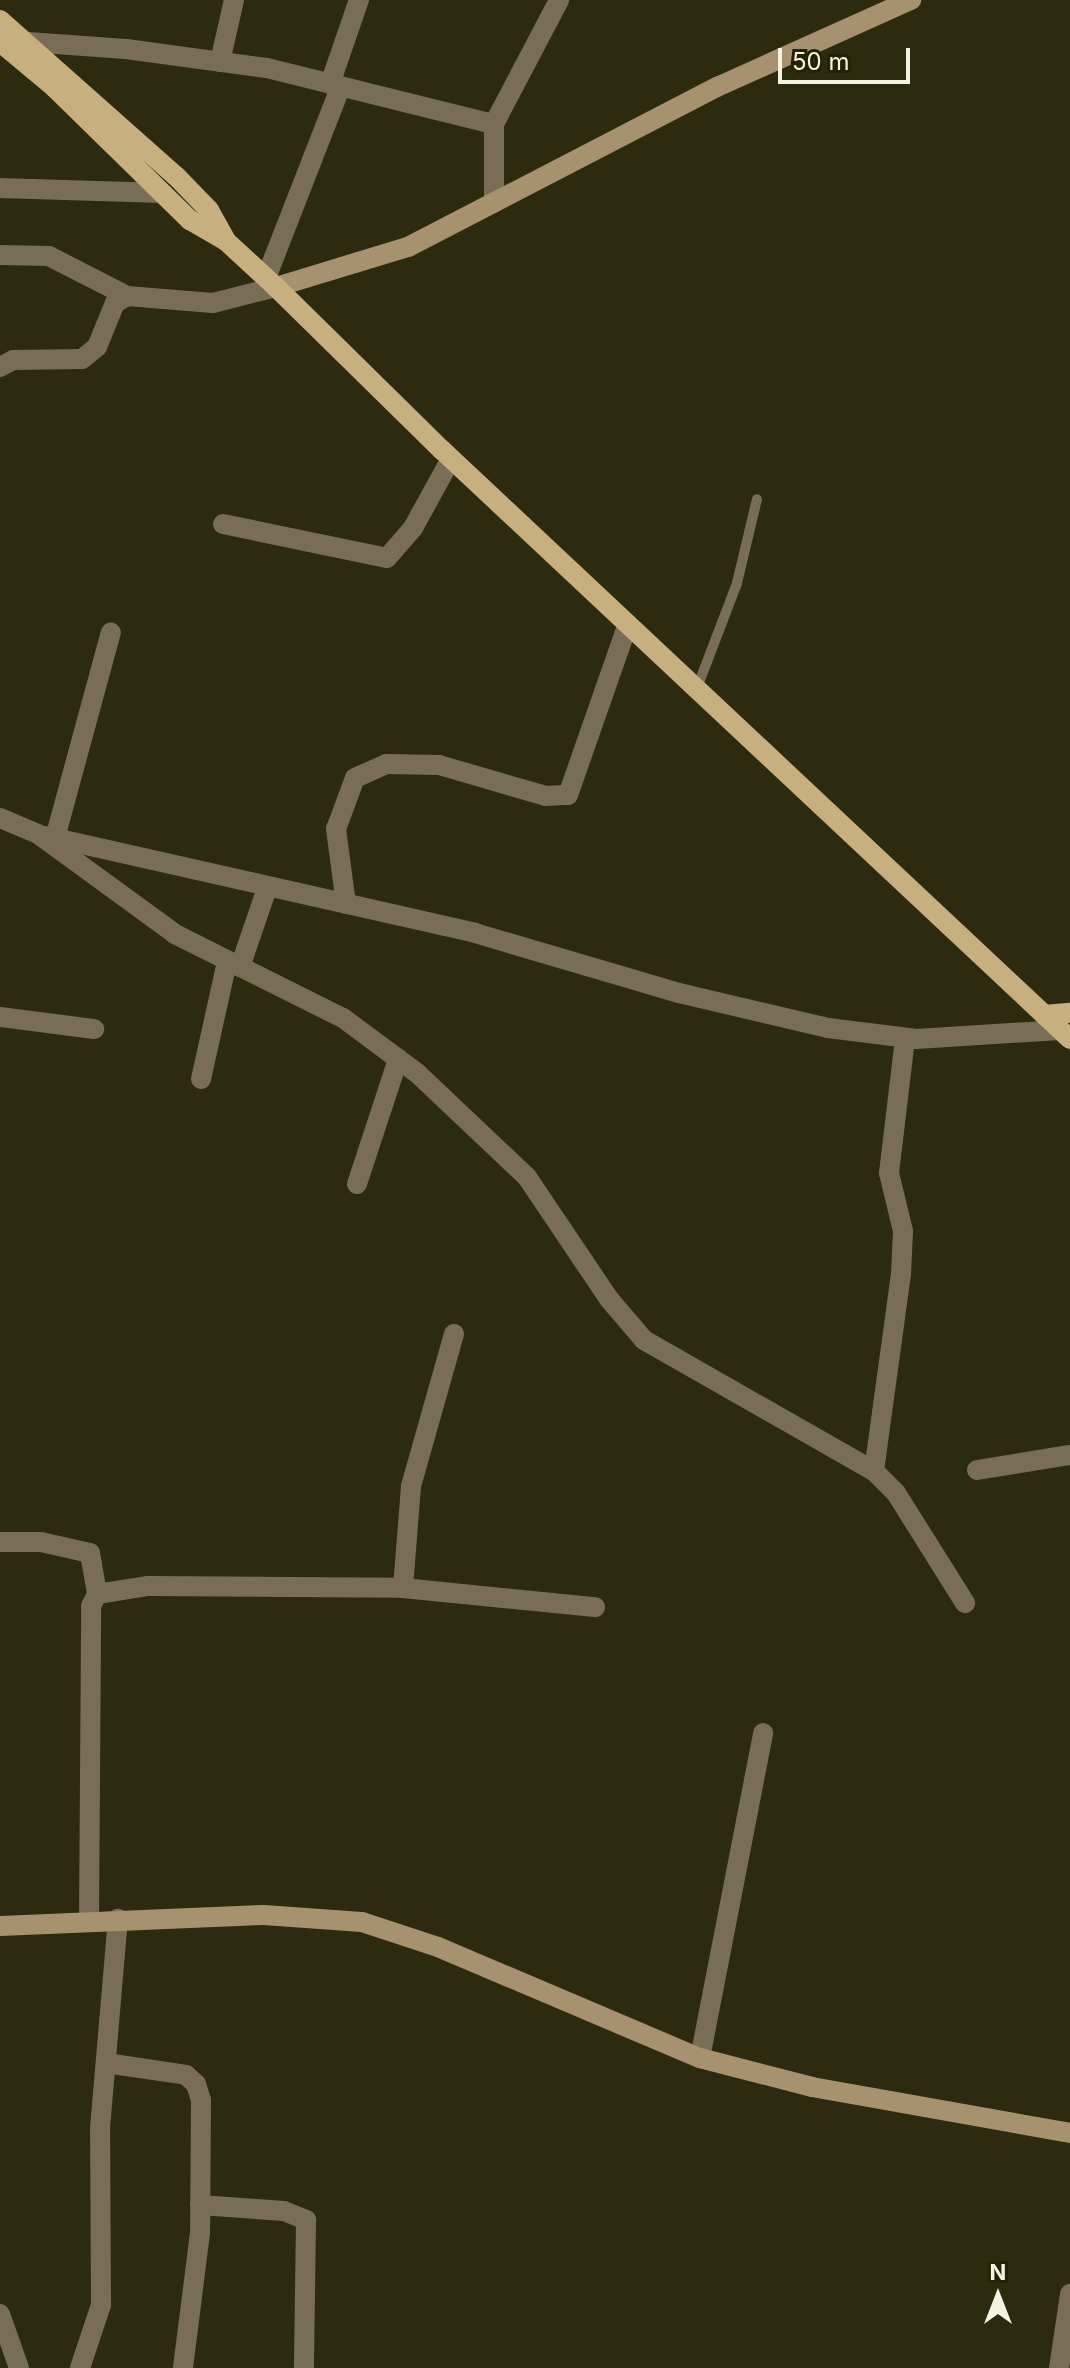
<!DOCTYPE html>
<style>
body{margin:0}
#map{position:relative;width:1070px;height:2368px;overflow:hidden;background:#2d2b0f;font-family:Inter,sans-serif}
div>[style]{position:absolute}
.lane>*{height:10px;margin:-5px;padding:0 5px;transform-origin:5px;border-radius:5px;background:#796d56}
.street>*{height:20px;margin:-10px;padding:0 10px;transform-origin:10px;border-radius:10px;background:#796d56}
.secondary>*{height:20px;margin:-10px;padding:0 10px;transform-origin:10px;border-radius:10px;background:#a6926e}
.primary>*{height:20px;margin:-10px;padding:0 10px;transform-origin:10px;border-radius:10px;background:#c8af80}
span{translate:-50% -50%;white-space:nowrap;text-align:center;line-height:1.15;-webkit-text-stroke:8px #242105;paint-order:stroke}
.north{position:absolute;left:958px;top:2256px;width:80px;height:80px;-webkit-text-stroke:6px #242105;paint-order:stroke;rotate:0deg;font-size:22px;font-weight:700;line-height:32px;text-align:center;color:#f4f4e3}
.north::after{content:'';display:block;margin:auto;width:28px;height:36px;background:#f4f4e3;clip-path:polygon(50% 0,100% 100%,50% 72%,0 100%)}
.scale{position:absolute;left:778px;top:48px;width:132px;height:36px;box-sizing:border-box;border:4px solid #f4f4e3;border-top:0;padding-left:10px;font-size:24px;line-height:28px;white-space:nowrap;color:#f4f4e3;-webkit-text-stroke:6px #242105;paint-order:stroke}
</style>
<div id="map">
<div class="lane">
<i style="left:697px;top:688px;width:112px;rotate:-69.1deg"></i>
<i style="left:737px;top:583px;width:86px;rotate:-76.6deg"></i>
</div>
<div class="street">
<i style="left:28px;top:42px;width:98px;rotate:4.1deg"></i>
<i style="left:126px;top:49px;width:142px;rotate:7.7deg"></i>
<i style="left:267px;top:68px;width:234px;rotate:13.9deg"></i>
<i style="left:220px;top:62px;width:64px;rotate:-77.3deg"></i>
<i style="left:330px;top:84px;width:89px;rotate:-71deg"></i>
<i style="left:0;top:188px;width:162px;rotate:1.8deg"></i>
<i style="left:494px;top:203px;width:79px;rotate:-90deg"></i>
<i style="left:494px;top:124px;width:140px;rotate:-62.3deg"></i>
<i style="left:0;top:255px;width:49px;rotate:1.2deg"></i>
<i style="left:49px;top:256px;width:88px;rotate:27.1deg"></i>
<i style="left:266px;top:278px;width:206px;rotate:-68.7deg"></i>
<i style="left:0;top:367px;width:15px;rotate:-28deg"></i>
<i style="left:13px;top:360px;width:69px;rotate:-0.8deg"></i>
<i style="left:82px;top:359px;width:19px;rotate:-39deg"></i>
<i style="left:97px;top:347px;width:48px;rotate:-67.8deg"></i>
<i style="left:115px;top:303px;width:14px;rotate:-30deg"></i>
<i style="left:127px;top:296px;width:86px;rotate:4.7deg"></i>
<i style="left:213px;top:303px;width:65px;rotate:-14.3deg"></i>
<i style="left:223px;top:524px;width:167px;rotate:11.7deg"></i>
<i style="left:387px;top:558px;width:40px;rotate:-49deg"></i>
<i style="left:413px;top:528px;width:79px;rotate:-61.2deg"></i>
<i style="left:0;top:818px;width:41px;rotate:22.8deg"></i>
<i style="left:38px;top:834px;width:170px;rotate:36.1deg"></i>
<i style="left:175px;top:934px;width:188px;rotate:26.6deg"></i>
<i style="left:343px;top:1018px;width:92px;rotate:36.6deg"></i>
<i style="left:417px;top:1073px;width:151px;rotate:43.4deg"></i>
<i style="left:527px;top:1177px;width:147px;rotate:56.1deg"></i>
<i style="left:609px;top:1299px;width:54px;rotate:49.5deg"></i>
<i style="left:644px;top:1340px;width:265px;rotate:29.7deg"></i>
<i style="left:874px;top:1471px;width:31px;rotate:45deg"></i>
<i style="left:896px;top:1493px;width:130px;rotate:57.9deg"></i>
<i style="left:46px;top:836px;width:440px;rotate:12.7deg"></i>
<i style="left:475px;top:933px;width:213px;rotate:16.4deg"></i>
<i style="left:679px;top:993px;width:153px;rotate:13.2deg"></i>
<i style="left:828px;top:1028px;width:89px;rotate:7.1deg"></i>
<i style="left:916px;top:1039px;width:145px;rotate:-3.6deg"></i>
<i style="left:55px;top:838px;width:213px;rotate:-74.8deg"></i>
<i style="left:346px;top:904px;width:76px;rotate:-97.6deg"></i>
<i style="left:336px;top:829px;width:54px;rotate:-69.6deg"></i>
<i style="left:355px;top:778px;width:34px;rotate:-24deg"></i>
<i style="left:386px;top:764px;width:53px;rotate:1.1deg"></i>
<i style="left:439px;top:765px;width:111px;rotate:16.2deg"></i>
<i style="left:546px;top:796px;width:22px;rotate:-3deg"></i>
<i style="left:568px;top:795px;width:181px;rotate:-70.7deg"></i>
<i style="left:240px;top:967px;width:83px;rotate:-71.1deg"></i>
<i style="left:0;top:1017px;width:95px;rotate:7.3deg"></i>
<i style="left:201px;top:1079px;width:120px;rotate:-77.5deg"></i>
<i style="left:357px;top:1184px;width:132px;rotate:-71.8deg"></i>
<i style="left:977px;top:1470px;width:94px;rotate:-9.2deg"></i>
<i style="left:874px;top:1471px;width:199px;rotate:-82.2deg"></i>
<i style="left:901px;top:1274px;width:43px;rotate:-87.3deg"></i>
<i style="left:903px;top:1231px;width:60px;rotate:-103.6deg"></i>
<i style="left:889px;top:1173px;width:136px;rotate:-83.2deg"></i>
<i style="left:0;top:1542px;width:41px"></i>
<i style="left:41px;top:1542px;width:50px;rotate:12.7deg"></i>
<i style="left:90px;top:1553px;width:42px;rotate:80.3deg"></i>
<i style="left:403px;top:1588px;width:102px;rotate:-85.5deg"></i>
<i style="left:411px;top:1486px;width:158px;rotate:-74.2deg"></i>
<i style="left:89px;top:1920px;width:314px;rotate:-89.6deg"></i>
<i style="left:91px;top:1606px;width:13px;rotate:-63deg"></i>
<i style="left:97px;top:1594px;width:52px;rotate:-8.9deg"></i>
<i style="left:148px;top:1586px;width:255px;rotate:0.4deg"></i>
<i style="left:403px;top:1588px;width:193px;rotate:5.7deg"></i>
<i style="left:700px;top:2058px;width:331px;rotate:-79deg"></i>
<i style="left:106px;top:2063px;width:81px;rotate:8.5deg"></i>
<i style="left:186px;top:2075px;width:13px;rotate:42deg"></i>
<i style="left:196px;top:2084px;width:17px;rotate:73deg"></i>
<i style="left:201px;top:2100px;width:133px;rotate:90.4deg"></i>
<i style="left:200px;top:2233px;width:136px;rotate:97.2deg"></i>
<i style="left:200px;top:2205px;width:84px;rotate:4.1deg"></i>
<i style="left:284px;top:2211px;width:24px;rotate:22deg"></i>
<i style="left:306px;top:2220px;width:148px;rotate:90.8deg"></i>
<i style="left:0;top:2314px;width:57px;rotate:70.6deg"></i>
<i style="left:80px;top:2368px;width:66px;rotate:-71.6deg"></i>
<i style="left:101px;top:2305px;width:177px;rotate:-90.3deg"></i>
<i style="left:100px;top:2128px;width:210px;rotate:-85.1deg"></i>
<i style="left:1059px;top:2368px;width:75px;rotate:-81.5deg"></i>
</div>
<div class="secondary">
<i style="left:276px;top:287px;width:138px;rotate:-16.9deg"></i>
<i style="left:408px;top:247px;width:348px;rotate:-27.4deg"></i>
<i style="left:717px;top:87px;width:213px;rotate:-24.2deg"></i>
<i style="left:0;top:1926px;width:264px;rotate:-2.4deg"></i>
<i style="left:264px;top:1915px;width:98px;rotate:4.1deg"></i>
<i style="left:362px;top:1922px;width:80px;rotate:18.2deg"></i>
<i style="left:438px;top:1947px;width:285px;rotate:23deg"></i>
<i style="left:700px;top:2058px;width:116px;rotate:14.5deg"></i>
<i style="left:812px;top:2087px;width:262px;rotate:10.1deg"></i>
</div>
<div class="primary">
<i style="left:0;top:20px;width:235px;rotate:41.6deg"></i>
<i style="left:176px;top:176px;width:47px;rotate:45.9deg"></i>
<i style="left:209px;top:210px;width:35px;rotate:61deg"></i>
<i style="left:0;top:42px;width:72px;rotate:39.9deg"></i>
<i style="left:55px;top:88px;width:189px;rotate:44.4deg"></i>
<i style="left:190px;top:220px;width:42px;rotate:30.3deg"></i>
<i style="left:226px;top:241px;width:68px;rotate:42.6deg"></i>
<i style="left:276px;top:287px;width:233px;rotate:44.5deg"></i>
<i style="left:442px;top:450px;width:861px;rotate:43.16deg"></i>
<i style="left:1045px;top:1015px;width:25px;rotate:-5deg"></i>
</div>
<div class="north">N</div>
<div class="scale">50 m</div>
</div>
